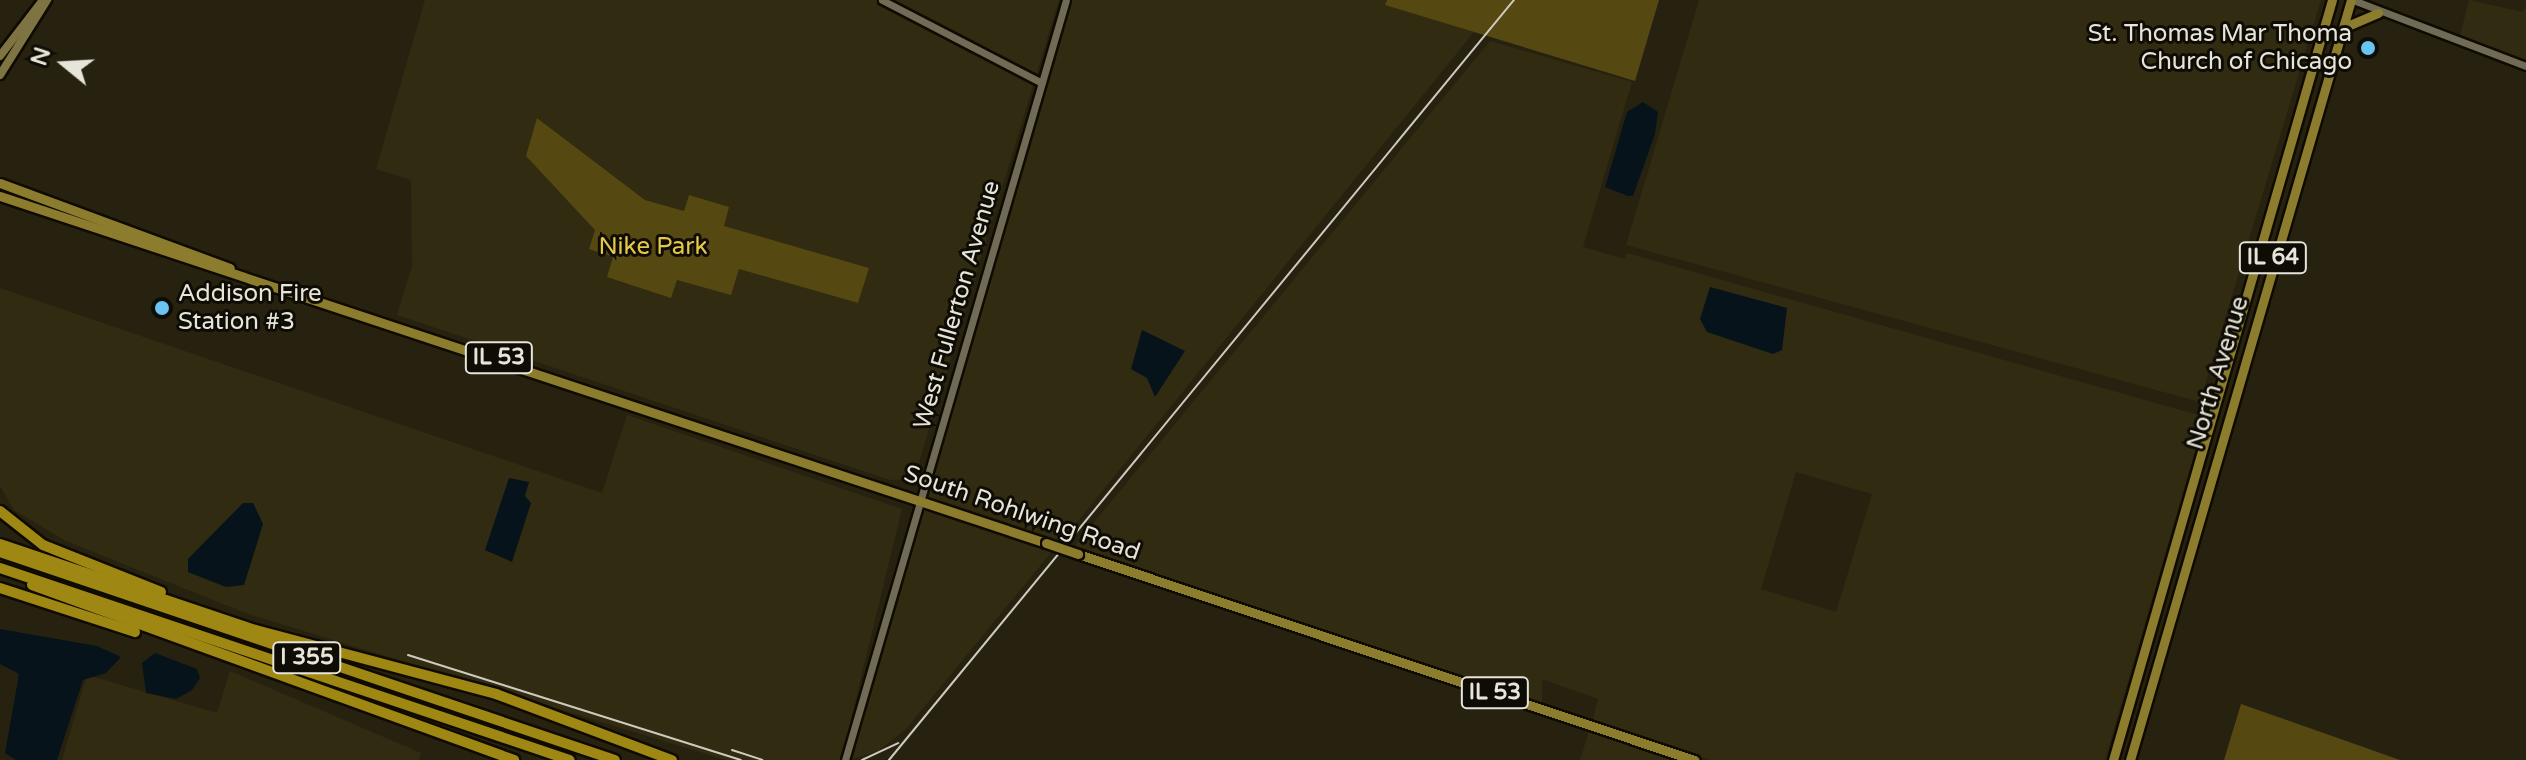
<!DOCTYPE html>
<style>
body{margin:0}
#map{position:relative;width:2526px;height:760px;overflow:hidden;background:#272210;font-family:"Varela Round",sans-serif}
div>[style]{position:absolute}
.built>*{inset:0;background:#312b11}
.green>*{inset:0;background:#554911}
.water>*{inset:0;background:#06131a}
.roads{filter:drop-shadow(2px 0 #100b00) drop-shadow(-2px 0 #100b00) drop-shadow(0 2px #100b00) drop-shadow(0 -2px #100b00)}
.tertiary>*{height:7px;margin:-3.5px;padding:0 3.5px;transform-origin:3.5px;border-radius:3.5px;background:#706b56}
.secondary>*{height:8px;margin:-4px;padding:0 4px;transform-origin:4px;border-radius:4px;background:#7e7342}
.primary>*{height:9px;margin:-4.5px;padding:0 4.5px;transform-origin:4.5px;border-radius:4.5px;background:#8c7c2d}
.motorway>*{height:10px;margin:-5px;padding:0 5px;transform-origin:5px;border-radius:5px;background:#9e8712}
.rail>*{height:2px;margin:-1px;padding:0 1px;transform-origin:1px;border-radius:1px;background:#cecabf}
.bridges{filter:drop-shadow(2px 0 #100b00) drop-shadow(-2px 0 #100b00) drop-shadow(0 2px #100b00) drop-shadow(0 -2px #100b00)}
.primary-bridge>*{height:9px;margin:-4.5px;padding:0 4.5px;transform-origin:4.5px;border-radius:4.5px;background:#8c7c2d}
.dots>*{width:22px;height:22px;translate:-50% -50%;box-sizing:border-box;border:4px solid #0e0c05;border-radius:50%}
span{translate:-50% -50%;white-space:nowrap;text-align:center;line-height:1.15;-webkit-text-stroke:6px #0e0c05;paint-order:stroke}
.shield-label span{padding:2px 6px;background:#0e0c05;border:2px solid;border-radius:6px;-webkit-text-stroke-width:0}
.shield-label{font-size:22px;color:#e7e4d9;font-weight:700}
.poi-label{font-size:24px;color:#e7e4d9}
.right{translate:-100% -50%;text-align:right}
.left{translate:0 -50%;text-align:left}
.park-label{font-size:24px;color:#e5c846}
.street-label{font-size:24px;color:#e7e4d9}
.north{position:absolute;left:24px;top:24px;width:80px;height:80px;-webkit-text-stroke:6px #0e0c05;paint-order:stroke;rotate:288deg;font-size:22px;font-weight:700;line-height:32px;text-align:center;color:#e7e4d9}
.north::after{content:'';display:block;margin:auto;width:28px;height:36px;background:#e7e4d9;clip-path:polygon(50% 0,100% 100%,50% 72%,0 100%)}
</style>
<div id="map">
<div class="built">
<i style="clip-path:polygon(evenodd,425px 0,1059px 0,914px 479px,890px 480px,397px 315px,412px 266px,411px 180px,376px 169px,425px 0,537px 118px,645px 200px,684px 211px,728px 207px,723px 226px,868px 268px,858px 303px,739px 269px,676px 279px,671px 297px,613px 257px,589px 249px,595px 231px,537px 118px)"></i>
<i style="clip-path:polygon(1069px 0,1386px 0,1386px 5px,1474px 32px,1061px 542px,927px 498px)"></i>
<i style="clip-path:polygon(1699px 0,2321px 0,2200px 402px,1626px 245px)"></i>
<i style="clip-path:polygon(2469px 0,2523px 12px,2526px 7px,2526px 64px,2459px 40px)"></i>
<i style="clip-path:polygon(evenodd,1490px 41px,1632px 82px,1583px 247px,1625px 259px,1627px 253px,2205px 417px,2105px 760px,1710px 760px,1592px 722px,1598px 699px,1542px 679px,1542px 706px,1073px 548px,1490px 41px,1796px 472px,1872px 494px,1836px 612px,1761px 589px,1796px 472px)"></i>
<i style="clip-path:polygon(0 288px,602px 493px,627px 415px,902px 509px,841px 760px,726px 760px,248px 614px,66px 541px,14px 510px,0 486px)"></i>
<i style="clip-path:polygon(924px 505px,1054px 549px,906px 729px,878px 751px,849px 760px)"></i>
<i style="clip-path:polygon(230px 671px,421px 753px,419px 760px,62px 760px,87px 675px,217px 713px)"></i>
<i style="clip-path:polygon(1590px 728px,1685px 760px,1580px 760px)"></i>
</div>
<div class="green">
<i style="clip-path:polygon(1387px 0,1659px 0,1635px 81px,1385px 5px)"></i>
<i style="clip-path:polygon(537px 118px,645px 200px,684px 211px,689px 195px,729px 207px,724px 226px,869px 268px,858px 303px,739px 269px,731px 295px,677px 280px,671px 298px,607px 277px,613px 257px,589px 249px,595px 230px,526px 156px)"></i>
<i style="clip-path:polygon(2241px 704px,2400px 760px,2224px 760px)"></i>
</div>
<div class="water">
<i style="clip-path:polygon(1643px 102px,1658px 112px,1655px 134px,1633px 196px,1628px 196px,1605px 187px,1627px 112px)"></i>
<i style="clip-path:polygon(1710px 287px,1787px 308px,1782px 350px,1773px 354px,1707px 332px,1700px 319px)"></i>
<i style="clip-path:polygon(1142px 330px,1185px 351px,1155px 397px,1147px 378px,1131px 369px)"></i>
<i style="clip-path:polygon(509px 478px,529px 482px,525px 496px,531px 503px,512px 562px,485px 550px)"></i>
<i style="clip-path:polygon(243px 503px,253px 503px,263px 524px,244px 585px,226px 587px,188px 572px,188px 559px)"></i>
<i style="clip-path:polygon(0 629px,97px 646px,121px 657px,106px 673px,83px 680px,57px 760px,16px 760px,5px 753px,19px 674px,0 664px)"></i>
<i style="clip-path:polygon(155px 653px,197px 669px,200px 678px,192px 690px,176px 699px,146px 693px,142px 663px)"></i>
</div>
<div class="roads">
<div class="tertiary">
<i style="left:882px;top:0;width:180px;rotate:27.4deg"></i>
<i style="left:2353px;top:0;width:185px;rotate:20.9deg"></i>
<i style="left:845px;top:760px;width:791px;rotate:-73.79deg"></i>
</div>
<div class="secondary">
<i style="left:0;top:56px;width:71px;rotate:-52.5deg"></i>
<i style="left:0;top:75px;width:89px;rotate:-57.9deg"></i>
</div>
<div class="primary">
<i style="left:2345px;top:27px;width:36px;rotate:-23deg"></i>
<i style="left:0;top:183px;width:245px;rotate:20.3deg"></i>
<i style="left:0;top:196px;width:1102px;rotate:18.35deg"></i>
<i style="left:1078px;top:554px;width:650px;rotate:18.49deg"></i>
<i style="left:2113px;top:760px;width:791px;rotate:-73.93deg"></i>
<i style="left:2130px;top:760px;width:791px;rotate:-73.79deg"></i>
</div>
<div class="motorway">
<i style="left:0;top:511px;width:55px;rotate:38.3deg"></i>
<i style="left:43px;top:545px;width:127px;rotate:21.7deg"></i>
<i style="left:0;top:544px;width:270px;rotate:18.6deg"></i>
<i style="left:256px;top:630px;width:248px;rotate:14.9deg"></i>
<i style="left:496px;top:694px;width:188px;rotate:20.6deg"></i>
<i style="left:0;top:552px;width:649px;rotate:18.69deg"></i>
<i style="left:0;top:568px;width:601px;rotate:18.62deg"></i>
<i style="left:32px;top:585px;width:513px;rotate:19.95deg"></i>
<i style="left:0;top:588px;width:142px;rotate:18.1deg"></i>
</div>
</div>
<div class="rail">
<i style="left:408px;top:655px;width:349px;rotate:17.5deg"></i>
<i style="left:732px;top:750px;width:32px;rotate:18deg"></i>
<i style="left:862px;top:760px;width:40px;rotate:-25deg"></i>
<i style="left:889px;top:760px;width:984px;rotate:-50.57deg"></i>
</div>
<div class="bridges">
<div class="primary-bridge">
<i style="left:1046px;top:543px;width:34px;rotate:19deg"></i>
</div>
</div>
<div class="dots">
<i style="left:2368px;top:48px;background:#6ac3f1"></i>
<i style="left:162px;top:308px;background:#6ac3f1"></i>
</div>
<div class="shield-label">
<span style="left:2273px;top:258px">IL 64</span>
<span style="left:499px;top:358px">IL 53</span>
<span style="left:307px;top:658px">I 355</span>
<span style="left:1495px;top:693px">IL 53</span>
</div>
<div class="poi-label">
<span class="right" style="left:2352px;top:48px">St. Thomas Mar Thoma<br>Church of Chicago</span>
<span class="left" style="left:178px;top:308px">Addison Fire<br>Station #3</span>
</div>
<div class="park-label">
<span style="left:653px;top:247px">Nike Park</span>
</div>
<div class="street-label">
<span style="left:957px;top:305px;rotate:-74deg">West Fullerton Avenue</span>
<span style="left:2218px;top:373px;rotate:-73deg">North Avenue</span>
<span style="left:1022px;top:513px;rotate:19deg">South Rohlwing Road</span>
</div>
<div class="north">N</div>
</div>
